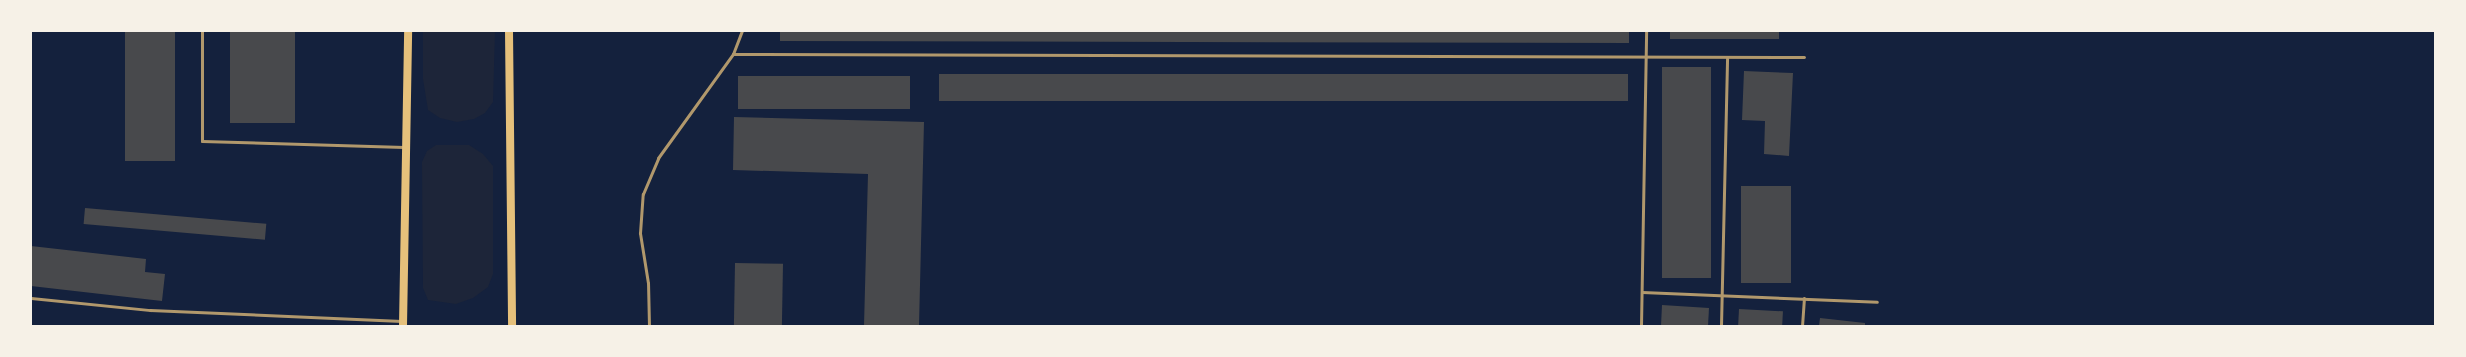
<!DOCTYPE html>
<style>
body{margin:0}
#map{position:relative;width:2466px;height:357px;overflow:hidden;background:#14213d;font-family:Manrope,sans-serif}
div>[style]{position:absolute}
.green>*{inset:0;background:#1d2539}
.building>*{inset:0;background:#48494c;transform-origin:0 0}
.service>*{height:3px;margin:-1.5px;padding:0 1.5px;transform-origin:1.5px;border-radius:1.5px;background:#b1986c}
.secondary>*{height:8px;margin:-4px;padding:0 4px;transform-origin:4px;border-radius:4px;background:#e5c07b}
span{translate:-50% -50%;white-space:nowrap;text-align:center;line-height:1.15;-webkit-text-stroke:4px #f6f1e7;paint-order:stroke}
.frame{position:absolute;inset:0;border:32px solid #f6f1e7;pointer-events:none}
</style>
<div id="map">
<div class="green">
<i style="clip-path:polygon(423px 31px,495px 31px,493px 102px,485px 113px,474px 119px,457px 122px,440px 118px,428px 110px,423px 79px)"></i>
<i style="clip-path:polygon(436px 145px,469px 145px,483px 154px,493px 166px,493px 274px,488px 287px,473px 298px,456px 304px,428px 300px,423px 288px,422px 162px,427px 151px)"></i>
</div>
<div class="building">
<i style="left:125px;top:31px;width:50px;height:130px"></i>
<i style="left:230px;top:31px;width:65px;height:92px"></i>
<i style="clip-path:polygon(780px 31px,1629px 31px,1629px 43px,780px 41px)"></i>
<i style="left:1670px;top:31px;width:109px;height:8px"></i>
<i style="left:1662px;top:67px;width:49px;height:211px"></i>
<i style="clip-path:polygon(1744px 71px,1793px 73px,1789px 156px,1764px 154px,1765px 121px,1742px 120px)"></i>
<i style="left:939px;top:74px;width:689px;height:27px"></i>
<i style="left:738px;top:76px;width:172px;height:33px"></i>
<i style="clip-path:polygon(734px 117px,924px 122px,919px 326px,864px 326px,868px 174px,733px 170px)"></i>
<i style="left:1741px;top:186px;width:50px;height:97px"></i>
<i style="left:85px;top:208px;width:182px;height:16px;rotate:5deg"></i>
<i style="clip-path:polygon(31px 246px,146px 259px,145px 272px,165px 274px,162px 301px,31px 286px)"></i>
<i style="left:735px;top:263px;width:48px;height:63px;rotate:1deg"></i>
<i style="clip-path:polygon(1662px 305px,1709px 308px,1708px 326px,1661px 326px)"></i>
<i style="left:1739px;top:309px;width:44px;height:17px;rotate:3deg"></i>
<i style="clip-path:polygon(1820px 318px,1865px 323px,1865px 326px,1819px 326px)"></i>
</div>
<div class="service">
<i style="left:202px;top:31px;width:110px;rotate:90deg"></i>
<i style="left:202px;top:141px;width:202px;rotate:1.7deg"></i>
<i style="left:733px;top:54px;width:1071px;rotate:0.16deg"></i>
<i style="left:1642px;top:292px;width:235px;rotate:2.4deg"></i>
<i style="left:31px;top:298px;width:120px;rotate:5.8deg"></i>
<i style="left:150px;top:310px;width:252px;rotate:2.5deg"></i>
<i style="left:649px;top:326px;width:43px;rotate:-91.3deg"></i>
<i style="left:648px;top:283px;width:51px;rotate:-99.1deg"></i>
<i style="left:640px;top:233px;width:39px;rotate:-86deg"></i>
<i style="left:643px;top:194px;width:39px;rotate:-67deg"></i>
<i style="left:658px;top:158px;width:128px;rotate:-54.2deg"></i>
<i style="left:733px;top:54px;width:25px;rotate:-69deg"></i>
<i style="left:1641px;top:326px;width:295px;rotate:-89deg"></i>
<i style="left:1721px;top:326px;width:269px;rotate:-88.7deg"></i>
<i style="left:1802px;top:326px;width:28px;rotate:-86deg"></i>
</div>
<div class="secondary">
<i style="left:509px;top:31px;width:295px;rotate:89.4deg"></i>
<i style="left:403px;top:326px;width:295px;rotate:-89deg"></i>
</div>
<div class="frame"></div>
</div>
